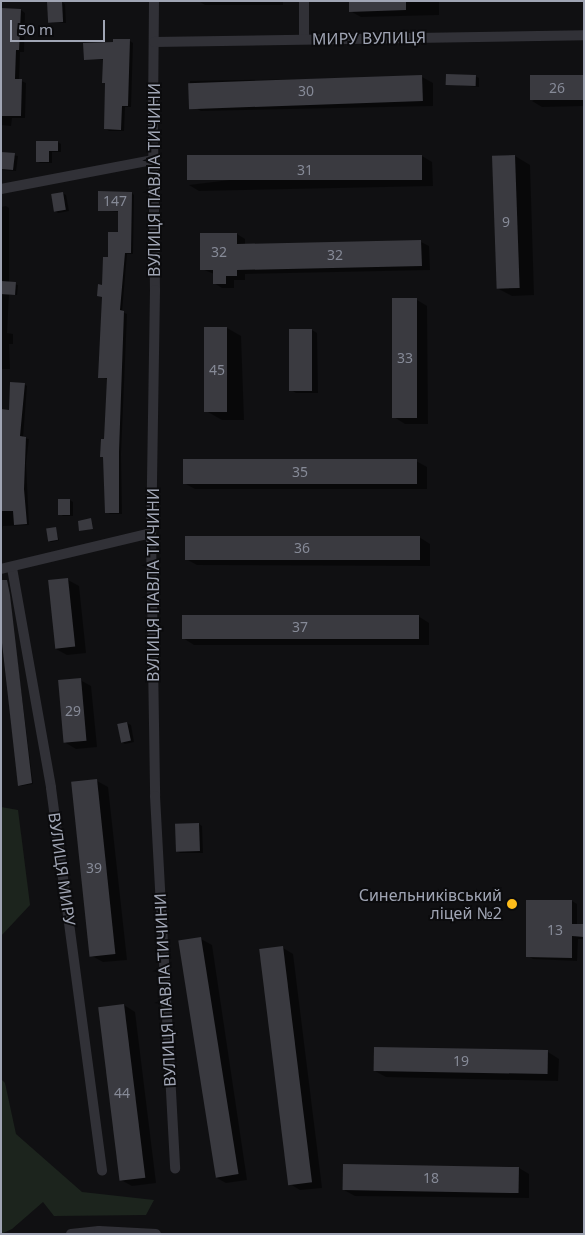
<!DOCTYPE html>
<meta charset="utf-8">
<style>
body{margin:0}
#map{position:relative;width:585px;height:1235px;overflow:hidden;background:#101012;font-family:"Noto Sans",sans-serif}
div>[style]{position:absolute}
.green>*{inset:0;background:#1c241d}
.shadow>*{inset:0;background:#0007}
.building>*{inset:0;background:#3a3a40;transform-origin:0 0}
.street>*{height:10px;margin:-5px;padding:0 5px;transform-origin:5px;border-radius:5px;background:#313137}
.dots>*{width:14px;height:14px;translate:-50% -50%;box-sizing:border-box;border:2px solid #0b0b0d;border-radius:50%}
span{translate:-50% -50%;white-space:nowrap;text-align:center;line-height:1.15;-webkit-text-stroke:4px #0b0b0d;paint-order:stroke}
.number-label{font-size:14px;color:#868a97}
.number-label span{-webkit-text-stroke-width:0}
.street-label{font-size:16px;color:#a0a5b4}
.poi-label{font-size:16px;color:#a0a5b4}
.right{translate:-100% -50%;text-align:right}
.frame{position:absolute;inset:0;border:2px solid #a0a5b4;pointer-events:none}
.scale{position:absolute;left:10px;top:20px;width:95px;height:22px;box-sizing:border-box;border:2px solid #a0a5b4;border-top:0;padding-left:6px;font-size:15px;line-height:18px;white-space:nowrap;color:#a0a5b4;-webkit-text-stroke:4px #0b0b0d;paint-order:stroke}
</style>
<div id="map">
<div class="green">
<i style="clip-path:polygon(1px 807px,18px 810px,30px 905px,1px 936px)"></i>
<i style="clip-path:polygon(1px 1079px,5px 1083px,16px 1134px,82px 1192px,154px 1200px,146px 1215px,54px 1216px,43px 1202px,12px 1229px,1px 1234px)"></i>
</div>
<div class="shadow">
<i style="clip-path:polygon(283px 1px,283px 5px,205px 5px,200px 2px)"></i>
<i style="clip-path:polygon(350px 1px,439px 1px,439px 15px,361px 17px,350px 11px)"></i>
<i style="clip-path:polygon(62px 2px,65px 4px,66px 23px,52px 23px,49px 21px)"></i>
<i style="clip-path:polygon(1px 10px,21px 10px,25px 13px,24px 52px,20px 52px,19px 80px,26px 83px,25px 118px,12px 118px,11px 126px,1px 125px)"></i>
<i style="clip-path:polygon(130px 41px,133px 43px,131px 107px,125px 107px,124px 131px,109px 131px,106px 129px,106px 84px,103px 82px,104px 60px,85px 59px)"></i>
<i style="clip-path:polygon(475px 76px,479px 78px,479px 87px,447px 84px)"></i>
<i style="clip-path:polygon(584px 76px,584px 106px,542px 107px,532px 101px)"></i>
<i style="clip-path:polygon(422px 77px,433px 83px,433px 106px,201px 111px,190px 105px,190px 81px)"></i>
<i style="clip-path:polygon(37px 142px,58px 142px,61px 144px,61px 152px,52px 152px,52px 163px,40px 163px,37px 161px)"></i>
<i style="clip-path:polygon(1px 153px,18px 156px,16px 171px,1px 170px)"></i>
<i style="clip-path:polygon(422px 156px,432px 162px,433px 186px,199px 191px,189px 185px)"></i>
<i style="clip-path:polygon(515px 156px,530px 165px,534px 295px,512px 296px,497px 288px)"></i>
<i style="clip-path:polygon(62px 193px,66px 195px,69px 211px,58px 213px,55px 211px)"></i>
<i style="clip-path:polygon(132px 193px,134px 195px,133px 254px,127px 254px,122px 312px,127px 314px,121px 454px,122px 514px,110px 514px,107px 512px,105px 440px,108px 379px,99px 377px,104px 298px,99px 296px,119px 234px,119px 212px,99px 210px)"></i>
<i style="clip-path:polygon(6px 206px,9px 208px,9px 283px,18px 285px,17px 295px,9px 295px,7px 333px,13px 334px,13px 344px,9px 344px,10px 369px,1px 369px,1px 207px)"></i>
<i style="clip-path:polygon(237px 234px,245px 239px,245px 245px,421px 242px,429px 246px,430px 270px,245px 274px,245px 280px,234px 280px,234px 288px,222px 288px,214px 283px,214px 274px,202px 269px)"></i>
<i style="clip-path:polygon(417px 300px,427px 306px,428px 424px,405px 424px,394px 417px)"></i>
<i style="clip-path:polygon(227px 328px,241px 336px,244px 420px,222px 420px,208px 412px)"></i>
<i style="clip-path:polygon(312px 330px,317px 333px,318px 393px,296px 393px,291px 390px)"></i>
<i style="clip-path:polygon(24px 384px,27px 386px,23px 438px,29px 439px,26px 463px,29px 525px,3px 526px,1px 535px,1px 411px,10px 411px)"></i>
<i style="clip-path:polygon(416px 461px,427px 467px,427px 489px,195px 489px,184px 483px)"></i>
<i style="clip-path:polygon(70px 500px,73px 502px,73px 516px,63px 516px,60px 514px)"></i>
<i style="clip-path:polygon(55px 528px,59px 540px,52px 542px,50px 542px)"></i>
<i style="clip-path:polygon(419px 537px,430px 544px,430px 566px,197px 565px,186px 559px)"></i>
<i style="clip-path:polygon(68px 580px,79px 586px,86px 653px,67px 655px,56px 649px)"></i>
<i style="clip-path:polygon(8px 588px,33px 784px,21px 786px,19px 785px)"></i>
<i style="clip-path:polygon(418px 616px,429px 623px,429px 645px,194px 645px,183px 638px)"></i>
<i style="clip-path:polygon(80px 680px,91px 686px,97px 747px,76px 749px,66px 743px)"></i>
<i style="clip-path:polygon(127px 723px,131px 725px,134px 742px,125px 744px,121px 742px)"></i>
<i style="clip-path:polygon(97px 781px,108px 787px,127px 960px,103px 962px,92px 956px)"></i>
<i style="clip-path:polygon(199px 824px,202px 826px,203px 853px,180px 853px,177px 851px)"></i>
<i style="clip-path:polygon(528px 901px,572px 901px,577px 904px,577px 925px,584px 925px,584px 939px,578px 939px,577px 961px,533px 959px,528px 956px)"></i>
<i style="clip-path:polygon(201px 939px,212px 945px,247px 1180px,226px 1183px,215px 1177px)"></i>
<i style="clip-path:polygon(283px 948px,293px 954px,322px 1188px,300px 1190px,290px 1184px)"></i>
<i style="clip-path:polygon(124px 1005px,135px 1012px,156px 1183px,132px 1186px,121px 1180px)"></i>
<i style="clip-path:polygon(375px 1049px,548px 1052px,559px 1059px,558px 1081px,386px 1077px,375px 1071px)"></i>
<i style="clip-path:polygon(519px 1168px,529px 1174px,529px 1198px,355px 1196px,344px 1190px)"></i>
</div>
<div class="building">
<i style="left:62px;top:1px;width:21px;height:15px;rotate:87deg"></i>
<i style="clip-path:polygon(349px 1px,406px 1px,406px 10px,349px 12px)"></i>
<i style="clip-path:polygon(1px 8px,21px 9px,19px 50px,16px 50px,15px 79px,22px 79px,21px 116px,1px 116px)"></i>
<i style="clip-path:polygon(113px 39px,130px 39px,128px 106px,122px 106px,121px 130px,104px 129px,105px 83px,102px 83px,103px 59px,84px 60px,83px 43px,113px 42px)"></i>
<i style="left:446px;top:74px;width:30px;height:11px;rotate:2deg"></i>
<i style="left:422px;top:75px;width:26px;height:234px;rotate:88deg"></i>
<i style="left:584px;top:75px;width:25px;height:54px;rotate:90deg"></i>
<i style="clip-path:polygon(36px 141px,58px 141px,58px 151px,49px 151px,49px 162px,36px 162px)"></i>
<i style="clip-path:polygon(1px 152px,15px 153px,13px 170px,1px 169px)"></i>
<i style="left:422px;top:155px;width:25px;height:235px;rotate:90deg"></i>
<i style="left:515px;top:155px;width:133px;height:23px;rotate:88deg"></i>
<i style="clip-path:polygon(98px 191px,132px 192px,131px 253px,125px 253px,120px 310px,124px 311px,119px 452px,119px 513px,105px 513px,103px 457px,100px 457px,101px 439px,104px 439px,107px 378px,98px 378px,102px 297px,97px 296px,98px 284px,102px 285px,103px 257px,108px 257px,108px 232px,118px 232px,118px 211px,98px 211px)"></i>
<i style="left:63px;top:192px;width:18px;height:12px;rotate:81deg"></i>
<i style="clip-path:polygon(200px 233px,237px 233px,237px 244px,421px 240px,422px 266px,237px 270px,237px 276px,226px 276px,226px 284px,213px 284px,213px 270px,200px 270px)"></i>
<i style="left:1px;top:281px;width:15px;height:13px;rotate:4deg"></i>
<i style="left:392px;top:298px;width:25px;height:120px"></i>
<i style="left:204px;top:327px;width:23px;height:85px"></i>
<i style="left:289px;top:329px;width:23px;height:62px"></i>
<i style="clip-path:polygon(10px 382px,25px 383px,20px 436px,26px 437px,24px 489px,27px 524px,14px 525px,13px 511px,1px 511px,1px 409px,9px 410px)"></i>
<i style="left:183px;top:459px;width:234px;height:25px"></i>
<i style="left:58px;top:499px;width:12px;height:16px"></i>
<i style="clip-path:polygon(91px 518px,93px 529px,79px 531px,78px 521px)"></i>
<i style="left:56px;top:527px;width:13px;height:10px;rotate:81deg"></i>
<i style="left:185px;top:536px;width:235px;height:24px"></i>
<i style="left:68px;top:578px;width:69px;height:20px;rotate:84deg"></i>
<i style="clip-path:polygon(1px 580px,7px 580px,10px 595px,32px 783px,18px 786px,1px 634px)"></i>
<i style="left:182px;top:615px;width:237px;height:24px"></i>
<i style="left:81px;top:678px;width:63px;height:23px;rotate:85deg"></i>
<i style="left:127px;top:722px;width:19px;height:10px;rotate:78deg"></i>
<i style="left:97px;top:779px;width:176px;height:26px;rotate:84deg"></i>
<i style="left:199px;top:823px;width:28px;height:24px;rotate:88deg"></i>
<i style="clip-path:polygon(526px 900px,572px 900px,572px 924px,584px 924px,584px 937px,572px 936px,572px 958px,526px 957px)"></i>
<i style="left:201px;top:937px;width:240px;height:23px;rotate:81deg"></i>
<i style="left:283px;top:946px;width:238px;height:24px;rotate:83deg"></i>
<i style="left:124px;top:1004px;width:175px;height:26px;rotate:83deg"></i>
<i style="left:374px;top:1047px;width:174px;height:24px;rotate:1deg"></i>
<i style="left:343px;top:1164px;width:176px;height:26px;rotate:1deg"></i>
</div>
<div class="street">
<i style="left:154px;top:1px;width:127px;rotate:90.5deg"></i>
<i style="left:153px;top:128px;width:162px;rotate:89.3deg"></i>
<i style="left:155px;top:290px;width:243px;rotate:90.9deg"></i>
<i style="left:151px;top:533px;width:263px;rotate:89.1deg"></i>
<i style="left:155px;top:796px;width:373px;rotate:86.9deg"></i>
<i style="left:304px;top:39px;width:38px;rotate:-90deg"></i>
<i style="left:154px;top:42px;width:430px;rotate:-0.9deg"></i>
<i style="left:1px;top:189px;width:155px;rotate:-10.8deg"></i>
<i style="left:12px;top:568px;width:223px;rotate:79.9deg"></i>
<i style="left:51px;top:788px;width:386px;rotate:82.4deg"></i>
<i style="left:1px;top:569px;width:154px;rotate:-13.5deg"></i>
<i style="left:71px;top:1234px;width:28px;rotate:-6deg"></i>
<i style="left:99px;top:1231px;width:57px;rotate:3deg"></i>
</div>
<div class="dots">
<i style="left:512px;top:904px;background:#febd1b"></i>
</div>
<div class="number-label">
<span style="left:557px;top:88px">26</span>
<span style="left:306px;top:91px">30</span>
<span style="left:305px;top:170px">31</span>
<span style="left:115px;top:201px">147</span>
<span style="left:506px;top:222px">9</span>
<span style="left:219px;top:252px">32</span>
<span style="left:335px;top:255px">32</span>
<span style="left:405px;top:358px">33</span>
<span style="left:217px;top:370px">45</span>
<span style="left:300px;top:472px">35</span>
<span style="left:302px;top:548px">36</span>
<span style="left:300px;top:627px">37</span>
<span style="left:73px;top:711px">29</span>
<span style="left:94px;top:868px">39</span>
<span style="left:555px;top:930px">13</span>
<span style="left:461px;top:1061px">19</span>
<span style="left:122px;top:1093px">44</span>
<span style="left:431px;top:1178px">18</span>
</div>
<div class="street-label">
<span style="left:369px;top:38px;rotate:-1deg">МИРУ ВУЛИЦЯ</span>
<span style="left:154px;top:180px;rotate:-90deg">ВУЛИЦЯ ПАВЛА ТИЧИНИ</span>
<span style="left:153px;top:585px;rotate:-90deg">ВУЛИЦЯ ПАВЛА ТИЧИНИ</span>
<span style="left:62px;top:869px;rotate:82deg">ВУЛИЦЯ МИРУ</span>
<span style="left:165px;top:990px;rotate:-93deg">ВУЛИЦЯ ПАВЛА ТИЧИНИ</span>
</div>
<div class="poi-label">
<span class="right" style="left:502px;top:904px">Синельниківський<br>ліцей №2</span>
</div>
<div class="frame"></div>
<div class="scale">50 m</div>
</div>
